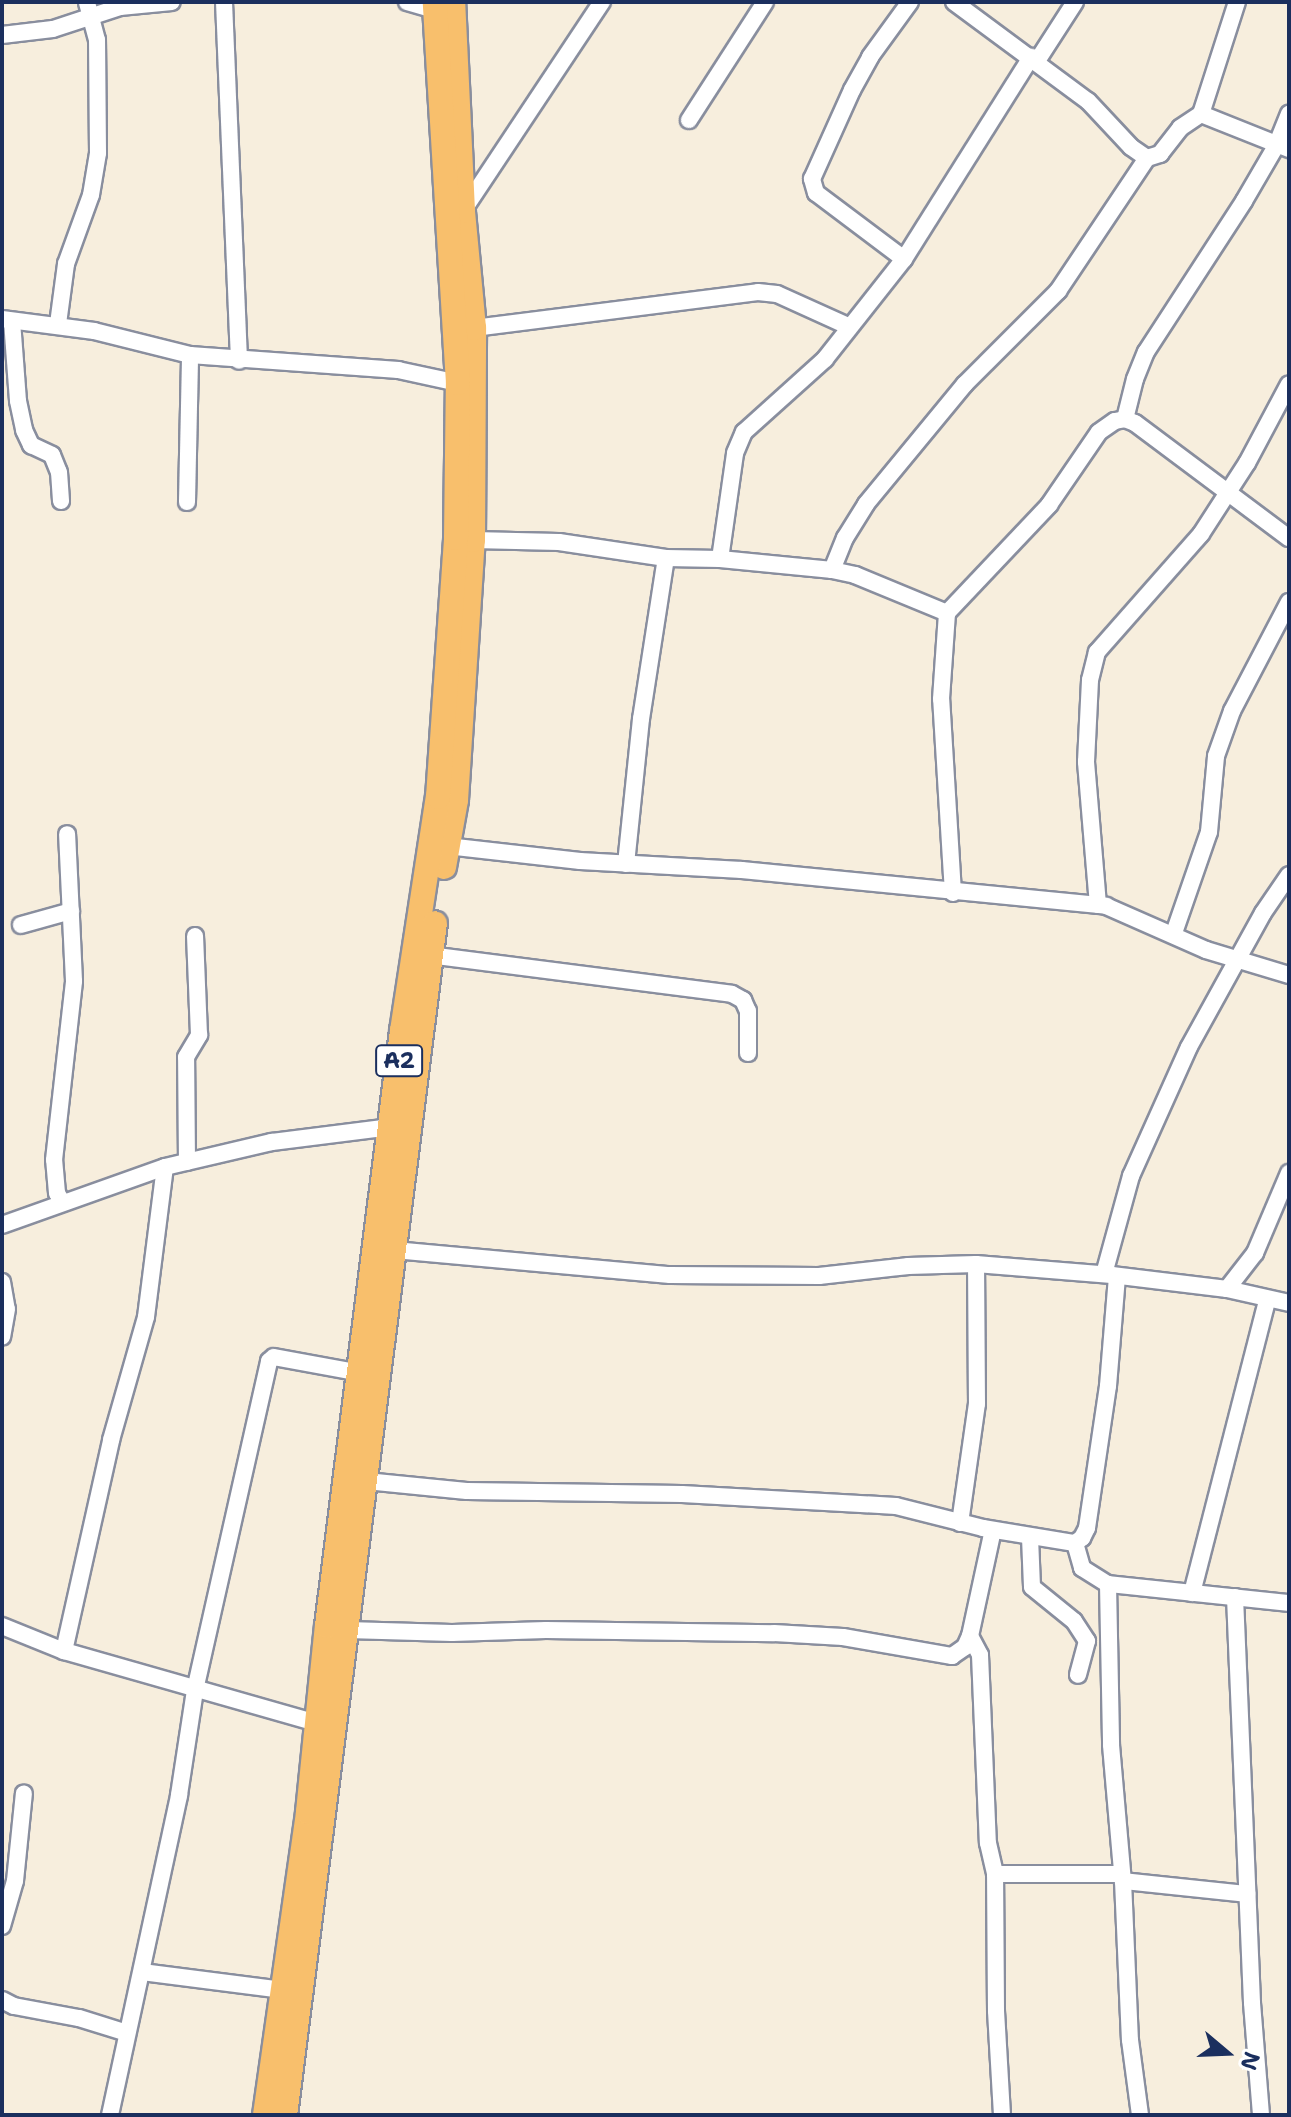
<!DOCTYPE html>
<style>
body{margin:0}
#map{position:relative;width:1291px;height:2117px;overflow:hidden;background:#f7eedd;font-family:"Shantell Sans",sans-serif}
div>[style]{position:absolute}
.roads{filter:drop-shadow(2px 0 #898e9e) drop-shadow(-2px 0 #898e9e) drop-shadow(0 2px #898e9e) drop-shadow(0 -2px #898e9e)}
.minor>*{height:16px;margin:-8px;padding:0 8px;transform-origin:8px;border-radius:8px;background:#fff}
.highway>*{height:24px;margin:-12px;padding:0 12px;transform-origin:12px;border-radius:12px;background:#f8bf6c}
span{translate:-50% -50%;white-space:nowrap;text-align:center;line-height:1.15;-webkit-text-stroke:6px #fff;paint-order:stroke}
.shield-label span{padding:2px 6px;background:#fff;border:2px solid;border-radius:6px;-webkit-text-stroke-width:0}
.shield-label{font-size:22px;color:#1b2f5e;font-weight:700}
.frame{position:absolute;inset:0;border:4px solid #1b2f5e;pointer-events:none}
.north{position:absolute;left:1187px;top:2013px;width:80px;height:80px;-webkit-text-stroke:6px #fff;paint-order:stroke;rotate:109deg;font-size:22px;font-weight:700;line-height:32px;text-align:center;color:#1b2f5e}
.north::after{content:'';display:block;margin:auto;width:28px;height:36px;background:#1b2f5e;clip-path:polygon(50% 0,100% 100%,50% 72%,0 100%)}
</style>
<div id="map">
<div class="roads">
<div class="minor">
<i style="left:224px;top:2px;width:359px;rotate:87.6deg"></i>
<i style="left:407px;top:2px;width:29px;rotate:16deg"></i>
<i style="left:954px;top:2px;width:167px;rotate:36.5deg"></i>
<i style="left:1088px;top:101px;width:63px;rotate:46.9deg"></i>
<i style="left:1131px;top:147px;width:19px;rotate:35deg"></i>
<i style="left:2px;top:35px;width:51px;rotate:-6.7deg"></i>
<i style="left:53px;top:29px;width:71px;rotate:-18.2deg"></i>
<i style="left:120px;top:7px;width:52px;rotate:-5.5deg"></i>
<i style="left:1037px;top:61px;width:70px;rotate:-57.2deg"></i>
<i style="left:1201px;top:114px;width:118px;rotate:-72.2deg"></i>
<i style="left:689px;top:120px;width:140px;rotate:-57.2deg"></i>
<i style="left:463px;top:211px;width:251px;rotate:-56.4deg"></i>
<i style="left:904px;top:259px;width:110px;rotate:-143.1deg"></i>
<i style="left:816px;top:193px;width:15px;rotate:-106deg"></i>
<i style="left:812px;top:179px;width:98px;rotate:-65.8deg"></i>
<i style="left:852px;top:90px;width:38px;rotate:-61deg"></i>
<i style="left:870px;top:57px;width:68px;rotate:-54deg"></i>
<i style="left:2px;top:319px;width:93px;rotate:7.4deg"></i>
<i style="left:94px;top:331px;width:99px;rotate:14deg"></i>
<i style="left:190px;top:355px;width:209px;rotate:4.1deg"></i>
<i style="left:398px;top:370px;width:61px;rotate:12.2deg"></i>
<i style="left:12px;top:321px;width:80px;rotate:85.7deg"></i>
<i style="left:18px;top:401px;width:30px;rotate:78deg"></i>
<i style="left:24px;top:430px;width:17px;rotate:65deg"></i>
<i style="left:31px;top:445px;width:23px;rotate:25deg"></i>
<i style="left:52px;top:455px;width:18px;rotate:68deg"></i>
<i style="left:59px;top:472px;width:29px;rotate:86deg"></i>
<i style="left:58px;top:324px;width:61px;rotate:-82.4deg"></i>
<i style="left:66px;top:264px;width:73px;rotate:-70.1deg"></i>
<i style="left:91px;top:195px;width:43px;rotate:-80.5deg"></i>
<i style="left:98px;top:153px;width:113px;rotate:-90.5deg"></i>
<i style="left:97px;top:40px;width:39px;rotate:-105deg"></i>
<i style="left:474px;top:328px;width:286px;rotate:-7.2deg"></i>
<i style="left:758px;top:292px;width:19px;rotate:6deg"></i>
<i style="left:777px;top:294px;width:78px;rotate:24.3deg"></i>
<i style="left:1125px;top:419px;width:41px;rotate:-76deg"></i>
<i style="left:1135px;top:379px;width:29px;rotate:-68deg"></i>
<i style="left:1146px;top:352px;width:180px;rotate:-57deg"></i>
<i style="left:1244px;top:201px;width:64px;rotate:-59.8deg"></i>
<i style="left:1276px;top:146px;width:35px;rotate:-68deg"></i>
<i style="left:187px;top:502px;width:147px;rotate:-88.8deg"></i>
<i style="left:473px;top:540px;width:86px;rotate:1.3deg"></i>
<i style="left:559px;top:542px;width:108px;rotate:8.5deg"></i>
<i style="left:666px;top:558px;width:54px;rotate:1.1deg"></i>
<i style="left:720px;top:559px;width:113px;rotate:5.6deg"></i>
<i style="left:832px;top:570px;width:24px;rotate:12deg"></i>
<i style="left:855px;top:575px;width:100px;rotate:22.4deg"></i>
<i style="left:720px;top:559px;width:107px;rotate:-81.9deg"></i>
<i style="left:735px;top:453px;width:23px;rotate:-67deg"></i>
<i style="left:744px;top:432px;width:109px;rotate:-42deg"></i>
<i style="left:825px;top:359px;width:127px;rotate:-51.7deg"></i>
<i style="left:904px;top:259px;width:239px;rotate:-57.8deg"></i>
<i style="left:832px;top:570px;width:35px;rotate:-68deg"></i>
<i style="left:845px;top:538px;width:40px;rotate:-58deg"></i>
<i style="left:866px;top:504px;width:156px;rotate:-50.5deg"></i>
<i style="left:965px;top:384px;width:132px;rotate:-45deg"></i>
<i style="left:1058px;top:291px;width:160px;rotate:-56.2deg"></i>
<i style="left:1147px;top:158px;width:14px;rotate:-17deg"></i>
<i style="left:1160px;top:154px;width:33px;rotate:-52deg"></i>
<i style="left:1180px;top:128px;width:25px;rotate:-34deg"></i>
<i style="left:1201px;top:114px;width:95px;rotate:21.7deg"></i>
<i style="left:447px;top:846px;width:134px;rotate:6.4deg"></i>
<i style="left:580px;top:861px;width:162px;rotate:3.2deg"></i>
<i style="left:742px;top:870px;width:366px;rotate:5.6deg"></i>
<i style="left:1106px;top:906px;width:109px;rotate:23.7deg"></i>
<i style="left:1206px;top:950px;width:87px;rotate:16.8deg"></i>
<i style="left:626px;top:864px;width:146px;rotate:-84.1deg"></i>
<i style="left:641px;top:719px;width:163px;rotate:-81.2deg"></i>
<i style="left:953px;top:893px;width:194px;rotate:-93.5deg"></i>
<i style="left:941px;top:699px;width:86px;rotate:-86deg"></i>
<i style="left:947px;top:613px;width:149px;rotate:-46.6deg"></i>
<i style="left:1049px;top:505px;width:88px;rotate:-55.6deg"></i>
<i style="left:1099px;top:432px;width:19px;rotate:-35deg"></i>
<i style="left:1115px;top:421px;width:10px;rotate:-11deg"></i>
<i style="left:1125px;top:419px;width:11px;rotate:22deg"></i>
<i style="left:1135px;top:423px;width:192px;rotate:36.8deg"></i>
<i style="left:1098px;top:905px;width:144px;rotate:-94.8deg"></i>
<i style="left:1086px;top:762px;width:82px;rotate:-87.2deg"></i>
<i style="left:1090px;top:680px;width:29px;rotate:-76deg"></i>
<i style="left:1097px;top:652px;width:157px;rotate:-48.6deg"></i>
<i style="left:1201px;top:534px;width:85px;rotate:-57.1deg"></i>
<i style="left:1247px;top:463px;width:89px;rotate:-62deg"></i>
<i style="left:21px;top:925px;width:52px;rotate:-15.6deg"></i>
<i style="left:1174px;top:933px;width:107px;rotate:-70.9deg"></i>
<i style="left:1209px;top:832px;width:76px;rotate:-84.7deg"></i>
<i style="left:1216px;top:756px;width:48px;rotate:-70.4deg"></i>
<i style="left:1232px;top:711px;width:123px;rotate:-62.4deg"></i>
<i style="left:429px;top:955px;width:305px;rotate:7.3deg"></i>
<i style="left:732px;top:994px;width:13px;rotate:29deg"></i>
<i style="left:743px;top:1000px;width:12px;rotate:66deg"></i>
<i style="left:748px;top:1011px;width:42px;rotate:90deg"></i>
<i style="left:187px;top:1162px;width:105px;rotate:-90.5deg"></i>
<i style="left:186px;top:1057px;width:26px;rotate:-59deg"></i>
<i style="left:199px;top:1035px;width:99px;rotate:-92.3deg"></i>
<i style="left:62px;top:1202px;width:10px;rotate:-119deg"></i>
<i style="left:57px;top:1193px;width:33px;rotate:-95deg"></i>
<i style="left:54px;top:1160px;width:180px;rotate:-83.6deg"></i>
<i style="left:74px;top:981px;width:147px;rotate:-92.7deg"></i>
<i style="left:2px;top:1225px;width:173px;rotate:-19.6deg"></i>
<i style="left:165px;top:1167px;width:110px;rotate:-13.2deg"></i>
<i style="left:272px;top:1142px;width:120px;rotate:-7.2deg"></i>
<i style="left:394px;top:1250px;width:277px;rotate:5.2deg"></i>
<i style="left:670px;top:1275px;width:149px;rotate:0.4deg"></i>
<i style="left:819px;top:1276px;width:90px;rotate:-6.4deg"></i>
<i style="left:908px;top:1266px;width:68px;rotate:-1.7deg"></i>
<i style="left:976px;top:1264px;width:136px;rotate:4.6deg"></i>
<i style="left:1112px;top:1275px;width:116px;rotate:6.9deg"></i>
<i style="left:1227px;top:1289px;width:64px;rotate:12.7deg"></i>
<i style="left:1104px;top:1274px;width:102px;rotate:-74.6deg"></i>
<i style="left:1131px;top:1176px;width:141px;rotate:-65.8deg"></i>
<i style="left:1189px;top:1047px;width:153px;rotate:-61.1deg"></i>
<i style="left:1263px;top:913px;width:46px;rotate:-55.6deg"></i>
<i style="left:2px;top:1282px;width:27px;rotate:80deg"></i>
<i style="left:7px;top:1309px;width:28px;rotate:100deg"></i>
<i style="left:1227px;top:1289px;width:46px;rotate:-52.1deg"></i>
<i style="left:1255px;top:1253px;width:87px;rotate:-67deg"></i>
<i style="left:366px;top:1481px;width:101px;rotate:5.7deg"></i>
<i style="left:467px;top:1491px;width:215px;rotate:0.8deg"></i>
<i style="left:682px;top:1494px;width:214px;rotate:3.2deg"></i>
<i style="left:896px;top:1506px;width:90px;rotate:14.2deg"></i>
<i style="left:983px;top:1528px;width:93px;rotate:9.3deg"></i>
<i style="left:1075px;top:1543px;width:9px;rotate:-36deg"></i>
<i style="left:1082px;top:1538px;width:11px;rotate:-63deg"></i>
<i style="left:1087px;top:1528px;width:144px;rotate:-81.6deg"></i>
<i style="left:1108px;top:1386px;width:110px;rotate:-85.3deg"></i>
<i style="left:960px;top:1523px;width:120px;rotate:-81.9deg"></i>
<i style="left:977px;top:1404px;width:140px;rotate:-90.4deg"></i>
<i style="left:1030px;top:1537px;width:50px;rotate:87.7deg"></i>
<i style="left:1032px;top:1587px;width:54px;rotate:39deg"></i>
<i style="left:1074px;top:1621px;width:24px;rotate:57deg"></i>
<i style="left:1087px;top:1641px;width:35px;rotate:105deg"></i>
<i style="left:1075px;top:1543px;width:26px;rotate:74deg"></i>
<i style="left:1082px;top:1568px;width:31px;rotate:32deg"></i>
<i style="left:1108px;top:1584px;width:182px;rotate:6deg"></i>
<i style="left:1108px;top:1584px;width:161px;rotate:88.9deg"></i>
<i style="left:1111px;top:1745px;width:137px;rotate:85deg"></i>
<i style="left:1123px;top:1881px;width:159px;rotate:87.5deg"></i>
<i style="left:1130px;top:2040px;width:76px;rotate:82.4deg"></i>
<i style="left:1192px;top:1593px;width:302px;rotate:-75.6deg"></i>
<i style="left:1235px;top:1597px;width:406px;rotate:87.6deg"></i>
<i style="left:1252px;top:2003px;width:112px;rotate:85.4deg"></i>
<i style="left:2px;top:1626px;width:67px;rotate:22deg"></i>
<i style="left:64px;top:1651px;width:263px;rotate:15.9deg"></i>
<i style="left:347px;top:1630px;width:105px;rotate:1.6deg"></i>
<i style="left:452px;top:1633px;width:94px;rotate:-1.8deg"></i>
<i style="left:546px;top:1630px;width:228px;rotate:0.8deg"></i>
<i style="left:774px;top:1633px;width:69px;rotate:3.3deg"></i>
<i style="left:843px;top:1637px;width:111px;rotate:9.9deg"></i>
<i style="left:952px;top:1656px;width:16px;rotate:-35deg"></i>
<i style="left:965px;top:1647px;width:12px;rotate:-66deg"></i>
<i style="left:970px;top:1636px;width:108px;rotate:-77.8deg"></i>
<i style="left:970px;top:1636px;width:21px;rotate:62deg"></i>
<i style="left:980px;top:1655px;width:188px;rotate:87.6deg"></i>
<i style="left:988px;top:1843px;width:32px;rotate:77deg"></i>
<i style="left:64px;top:1651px;width:216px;rotate:-77.4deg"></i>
<i style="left:111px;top:1440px;width:128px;rotate:-74.1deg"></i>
<i style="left:146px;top:1317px;width:151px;rotate:-82.8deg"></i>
<i style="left:1123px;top:1881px;width:125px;rotate:6deg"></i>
<i style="left:2px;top:1926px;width:47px;rotate:-73.9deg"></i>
<i style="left:15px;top:1881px;width:88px;rotate:-84.2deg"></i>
<i style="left:142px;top:1972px;width:142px;rotate:7.3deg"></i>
<i style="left:2px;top:2000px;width:13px;rotate:27deg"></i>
<i style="left:14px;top:2006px;width:66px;rotate:10.5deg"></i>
<i style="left:79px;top:2018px;width:50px;rotate:17.4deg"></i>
<i style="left:110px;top:2115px;width:327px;rotate:-77.8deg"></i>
<i style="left:179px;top:1795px;width:106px;rotate:-81.3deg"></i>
<i style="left:195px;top:1690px;width:337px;rotate:-77.3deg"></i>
<i style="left:269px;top:1361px;width:6px;rotate:-39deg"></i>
<i style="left:274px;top:1357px;width:88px;rotate:10.4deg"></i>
<i style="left:1002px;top:2115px;width:104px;rotate:-93.3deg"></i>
<i style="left:996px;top:2011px;width:137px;rotate:-90.4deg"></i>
<i style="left:995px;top:1874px;width:127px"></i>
</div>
<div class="highway">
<i style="left:444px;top:867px;width:68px;rotate:-79.8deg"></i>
<i style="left:456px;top:800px;width:261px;rotate:-86.3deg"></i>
<i style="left:473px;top:540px;width:212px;rotate:-89.7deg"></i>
<i style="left:474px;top:328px;width:118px;rotate:-95.4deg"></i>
<i style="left:463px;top:211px;width:209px;rotate:-92.7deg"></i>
<i style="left:265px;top:2115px;width:306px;rotate:-81.9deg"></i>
<i style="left:308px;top:1812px;width:187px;rotate:-84.2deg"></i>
<i style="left:327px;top:1626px;width:600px;rotate:-82.82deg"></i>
<i style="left:402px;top:1031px;width:237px;rotate:-81.3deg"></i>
<i style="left:438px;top:797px;width:260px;rotate:-86deg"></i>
<i style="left:456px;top:538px;width:155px;rotate:-89.3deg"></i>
<i style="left:458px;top:383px;width:382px;rotate:-93.5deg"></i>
<i style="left:285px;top:2115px;width:1201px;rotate:-82.83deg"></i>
</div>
</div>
<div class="shield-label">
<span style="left:399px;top:1061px">A2</span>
</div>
<div class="frame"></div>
<div class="north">N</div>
</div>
